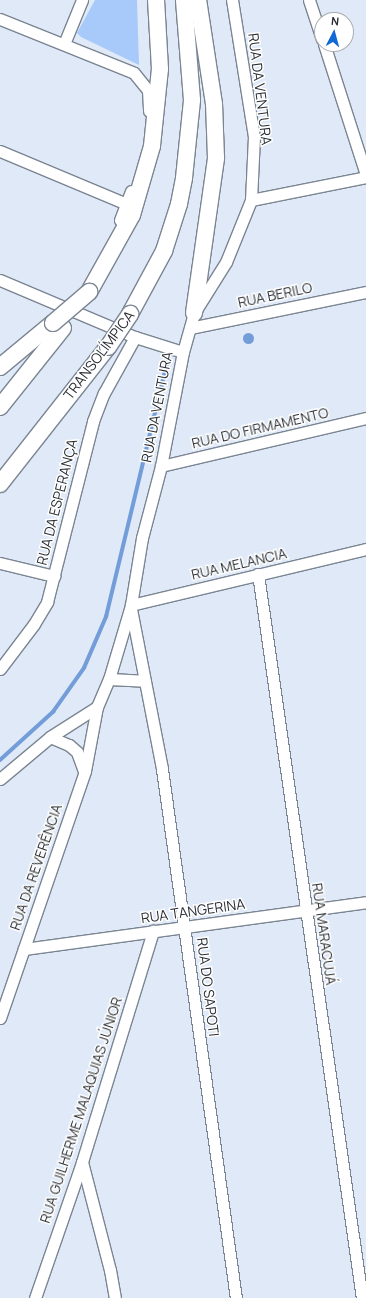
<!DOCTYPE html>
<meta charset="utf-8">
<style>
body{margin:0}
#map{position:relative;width:366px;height:1298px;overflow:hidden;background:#dfe9f7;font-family:Manrope,sans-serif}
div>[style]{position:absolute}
.green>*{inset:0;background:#a7cafb}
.water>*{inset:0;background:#739dd8}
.round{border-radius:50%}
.stream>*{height:3.5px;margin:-1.75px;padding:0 1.75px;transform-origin:1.75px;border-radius:1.75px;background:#739dd8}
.roads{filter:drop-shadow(1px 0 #7b8592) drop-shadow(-1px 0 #7b8592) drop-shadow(0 1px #7b8592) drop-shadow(0 -1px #7b8592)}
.minor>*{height:11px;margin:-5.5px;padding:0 5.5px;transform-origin:5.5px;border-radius:5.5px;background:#fff}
.highway>*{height:16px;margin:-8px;padding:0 8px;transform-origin:8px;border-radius:8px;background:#fff}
.bridges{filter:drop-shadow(1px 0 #7b8592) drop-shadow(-1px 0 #7b8592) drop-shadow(0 1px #7b8592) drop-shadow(0 -1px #7b8592)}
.highway-bridge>*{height:16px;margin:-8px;padding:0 8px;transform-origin:8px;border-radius:8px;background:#fff}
span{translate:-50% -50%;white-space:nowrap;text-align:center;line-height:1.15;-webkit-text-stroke:3px #fff;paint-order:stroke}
.street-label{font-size:14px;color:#2a2e33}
.north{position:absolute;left:314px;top:12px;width:40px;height:40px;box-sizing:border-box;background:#fff;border:1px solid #aaabad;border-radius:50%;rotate:6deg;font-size:11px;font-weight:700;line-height:16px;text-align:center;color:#2a2e33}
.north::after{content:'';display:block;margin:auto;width:14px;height:18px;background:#116ad3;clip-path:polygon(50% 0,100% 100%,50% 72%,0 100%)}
</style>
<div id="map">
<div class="green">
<i style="clip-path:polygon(95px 0,137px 0,139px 65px,81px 37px,77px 33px)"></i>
</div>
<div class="water">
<i class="round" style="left:242.5px;top:332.5px;width:11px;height:11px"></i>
</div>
<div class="stream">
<i style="left:0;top:760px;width:72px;rotate:-42.2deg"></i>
<i style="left:53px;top:712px;width:54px;rotate:-54.8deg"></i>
<i style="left:84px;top:668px;width:56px;rotate:-66.7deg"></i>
<i style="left:106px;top:617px;width:269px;rotate:-76.5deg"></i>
</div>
<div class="roads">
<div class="minor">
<i style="left:309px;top:0;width:41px;rotate:71.6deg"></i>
<i style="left:0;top:19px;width:144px;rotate:21.9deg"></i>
<i style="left:134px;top:73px;width:22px;rotate:51deg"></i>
<i style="left:148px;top:90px;width:21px;rotate:87deg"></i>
<i style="left:64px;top:44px;width:48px;rotate:-67.8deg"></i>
<i style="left:324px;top:44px;width:138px;rotate:72.2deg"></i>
<i style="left:0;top:151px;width:138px;rotate:22.7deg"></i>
<i style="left:251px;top:200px;width:117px;rotate:-11.3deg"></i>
<i style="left:120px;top:220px;width:31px;rotate:-69deg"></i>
<i style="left:0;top:280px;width:147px;rotate:22.9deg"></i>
<i style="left:135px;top:337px;width:50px;rotate:17.4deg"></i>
<i style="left:190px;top:328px;width:180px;rotate:-11.6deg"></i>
<i style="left:161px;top:466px;width:211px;rotate:-13.2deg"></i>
<i style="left:0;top:563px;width:56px;rotate:13.5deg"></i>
<i style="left:258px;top:574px;width:731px;rotate:81.83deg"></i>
<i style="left:131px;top:605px;width:242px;rotate:-13.4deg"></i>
<i style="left:131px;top:609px;width:163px;rotate:79deg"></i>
<i style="left:162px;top:769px;width:534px;rotate:82.04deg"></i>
<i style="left:0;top:669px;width:56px;rotate:-52.9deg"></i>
<i style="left:34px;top:624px;width:26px;rotate:-59deg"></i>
<i style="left:47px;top:602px;width:187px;rotate:-75.7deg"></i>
<i style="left:93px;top:421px;width:30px;rotate:-69deg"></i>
<i style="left:104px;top:393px;width:64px;rotate:-61deg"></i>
<i style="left:109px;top:679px;width:35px;rotate:3deg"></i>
<i style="left:50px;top:737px;width:21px;rotate:23deg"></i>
<i style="left:69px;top:745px;width:11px;rotate:41deg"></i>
<i style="left:77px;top:752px;width:20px;rotate:70deg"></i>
<i style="left:0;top:779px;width:65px;rotate:-40deg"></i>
<i style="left:50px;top:737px;width:56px;rotate:-32.6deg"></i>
<i style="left:24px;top:949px;width:345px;rotate:-7.8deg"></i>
<i style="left:0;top:1018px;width:261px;rotate:-71deg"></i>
<i style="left:85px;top:771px;width:65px;rotate:-79.4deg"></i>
<i style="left:97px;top:707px;width:30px;rotate:-67deg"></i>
<i style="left:109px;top:679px;width:77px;rotate:-73.4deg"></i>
<i style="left:131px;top:605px;width:68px;rotate:-80.7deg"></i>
<i style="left:142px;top:538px;width:74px;rotate:-75.2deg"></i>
<i style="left:161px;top:466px;width:116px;rotate:-79.1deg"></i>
<i style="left:183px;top:352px;width:41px;rotate:-74.2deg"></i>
<i style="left:194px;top:313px;width:60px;rotate:-57.9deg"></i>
<i style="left:226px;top:262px;width:67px;rotate:-68deg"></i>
<i style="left:251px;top:200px;width:63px;rotate:-87.3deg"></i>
<i style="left:254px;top:137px;width:139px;rotate:-99.1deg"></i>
<i style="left:82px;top:1162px;width:112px;rotate:75.5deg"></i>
<i style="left:110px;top:1270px;width:28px;rotate:80deg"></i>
<i style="left:35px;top:1298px;width:144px;rotate:-70.9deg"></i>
<i style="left:82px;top:1162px;width:242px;rotate:-72.9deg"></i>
</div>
<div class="highway">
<i style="left:89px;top:292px;width:88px;rotate:-60.8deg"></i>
<i style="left:132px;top:215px;width:72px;rotate:-73.8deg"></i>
<i style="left:152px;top:146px;width:77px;rotate:-84.1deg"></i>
<i style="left:160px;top:69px;width:69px;rotate:-93.3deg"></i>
<i style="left:194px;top:313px;width:157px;rotate:-81.9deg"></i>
<i style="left:216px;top:158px;width:54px;rotate:-92.1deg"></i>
<i style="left:214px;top:104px;width:105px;rotate:-98.7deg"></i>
<i style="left:130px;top:314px;width:72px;rotate:-61.6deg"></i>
<i style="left:164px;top:251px;width:49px;rotate:-72.3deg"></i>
<i style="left:179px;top:204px;width:26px;rotate:-79deg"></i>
<i style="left:184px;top:178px;width:78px;rotate:-84.1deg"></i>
<i style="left:192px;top:100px;width:100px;rotate:-94.6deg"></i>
<i style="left:0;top:367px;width:69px;rotate:-39.7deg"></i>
<i style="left:0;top:407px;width:101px;rotate:-51.4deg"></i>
<i style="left:0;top:484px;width:174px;rotate:-51.8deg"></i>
</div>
</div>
<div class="bridges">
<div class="highway-bridge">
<i style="left:53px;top:323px;width:48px;rotate:-40.7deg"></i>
<i style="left:108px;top:347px;width:40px;rotate:-56deg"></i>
</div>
</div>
<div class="street-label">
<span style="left:260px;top:89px;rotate:83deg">RUA DA VENTURA</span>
<span style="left:275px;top:295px;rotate:-12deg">RUA BERILO</span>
<span style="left:99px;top:355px;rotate:-53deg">TRANSOLÍMPICA</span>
<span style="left:157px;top:407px;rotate:-79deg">RUA DA VENTURA</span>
<span style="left:260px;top:428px;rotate:-13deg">RUA DO FIRMAMENTO</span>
<span style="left:57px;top:502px;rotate:-76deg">RUA DA ESPERANÇA</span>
<span style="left:239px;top:564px;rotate:-13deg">RUA MELANCIA</span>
<span style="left:36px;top:867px;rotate:-71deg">RUA DA REVERÊNCIA</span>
<span style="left:193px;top:911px;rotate:-8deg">RUA TANGERINA</span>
<span style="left:324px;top:934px;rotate:82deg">RUA MARACUJÁ</span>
<span style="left:208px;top:987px;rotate:83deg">RUA DO SAPOTI</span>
<span style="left:81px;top:1110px;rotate:-72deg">RUA GUILHERME MALAQUIAS JÚNIOR</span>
</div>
<div class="north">N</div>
</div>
